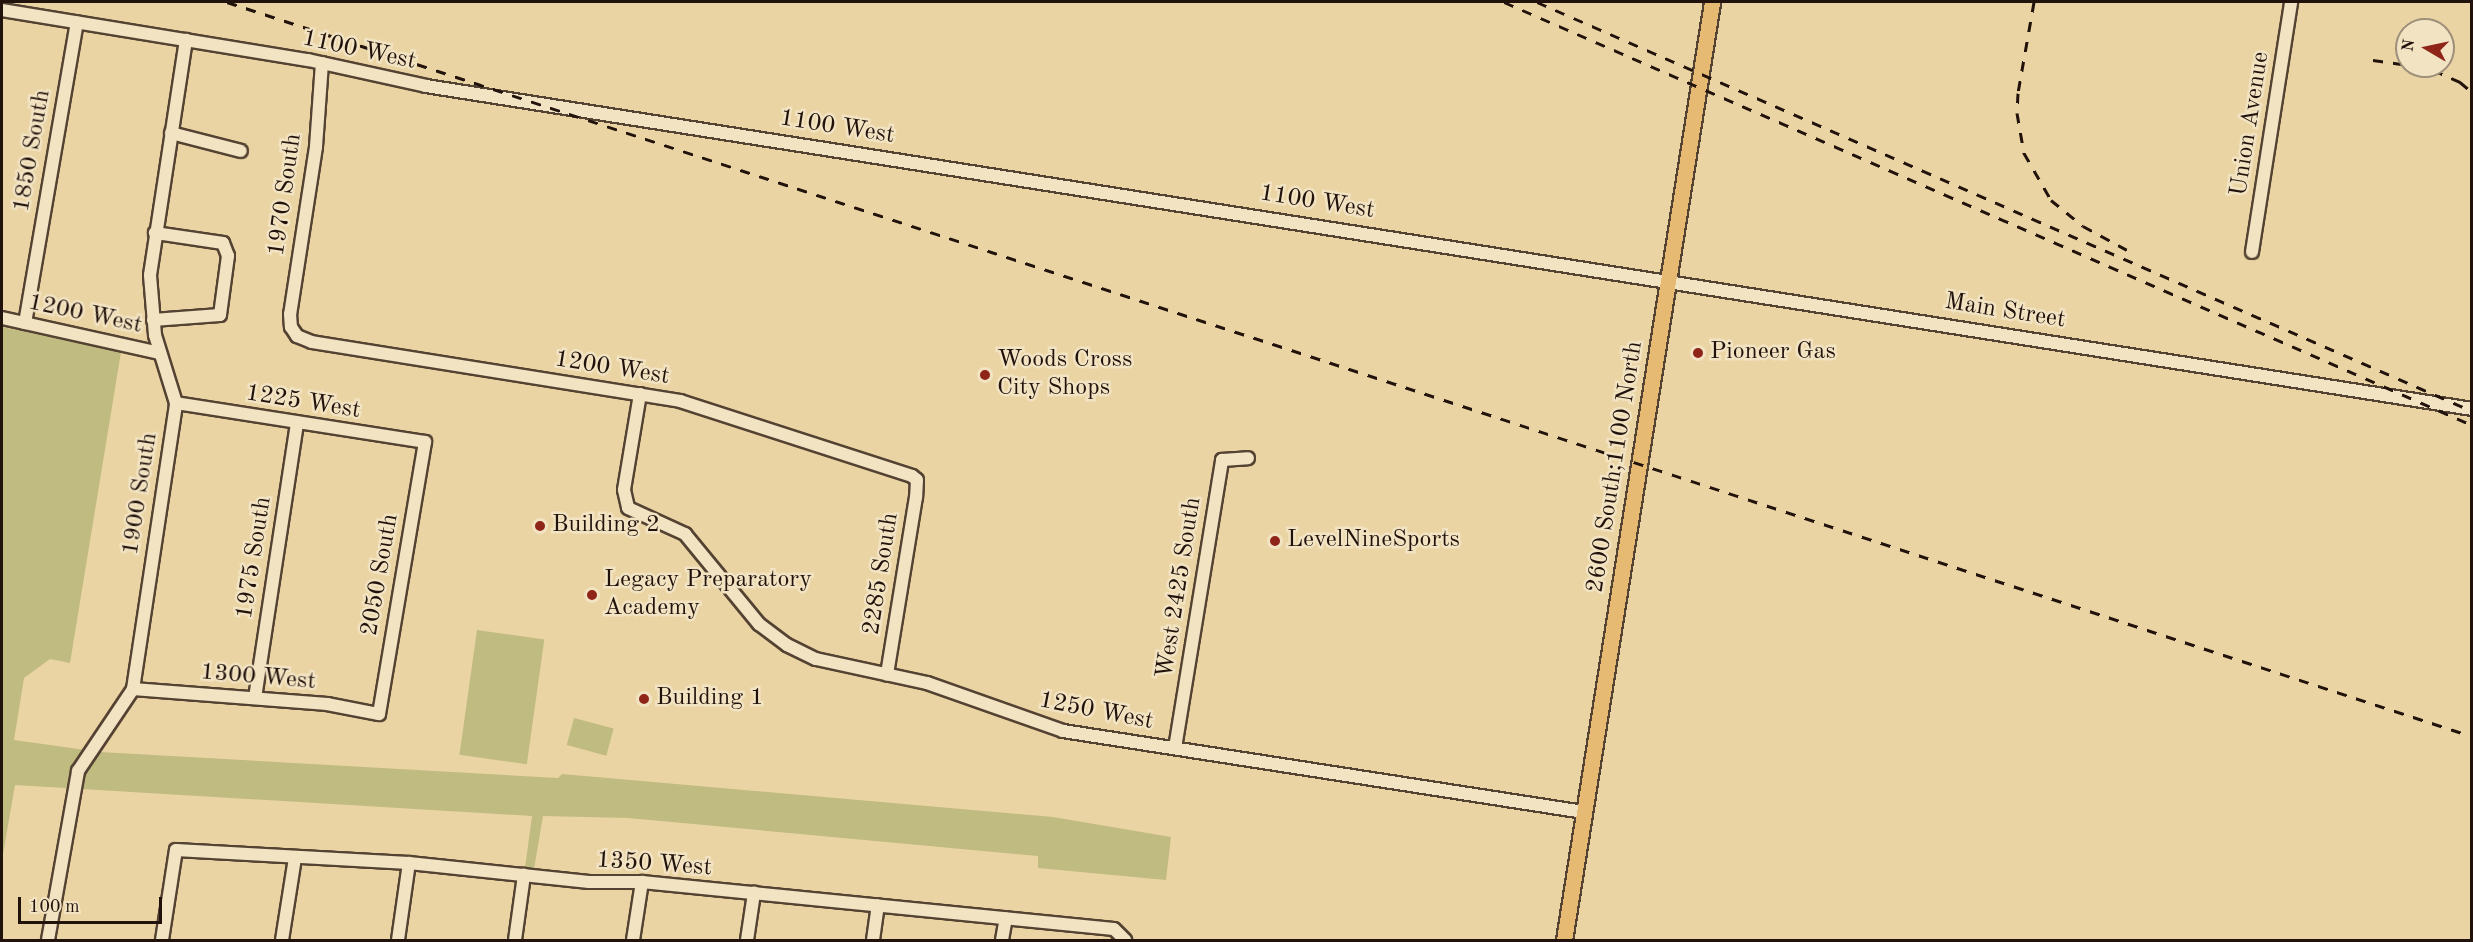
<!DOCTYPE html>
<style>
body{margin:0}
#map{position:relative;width:2473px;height:942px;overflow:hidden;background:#ebd4a3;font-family:"Old Standard TT",serif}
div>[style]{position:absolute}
.green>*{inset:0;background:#c0bb80;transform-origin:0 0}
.roads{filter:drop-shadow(2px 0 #544232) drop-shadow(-2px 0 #544232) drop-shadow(0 2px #544232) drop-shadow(0 -2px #544232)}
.minor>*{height:12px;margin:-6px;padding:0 6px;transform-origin:6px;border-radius:6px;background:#f2e3c3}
.major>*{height:15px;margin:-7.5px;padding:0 7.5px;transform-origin:7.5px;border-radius:7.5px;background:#e6ba72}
.rail>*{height:3px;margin-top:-1.5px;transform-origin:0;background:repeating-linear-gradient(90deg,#21120c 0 10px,transparent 0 20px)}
.dots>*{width:16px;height:16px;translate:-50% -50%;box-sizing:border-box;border:3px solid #f2e3c3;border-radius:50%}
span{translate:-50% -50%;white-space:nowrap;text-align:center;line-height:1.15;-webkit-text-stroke:5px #f2e3c3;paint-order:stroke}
.street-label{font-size:24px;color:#21120c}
.poi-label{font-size:24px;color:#21120c}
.left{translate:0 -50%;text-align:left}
.frame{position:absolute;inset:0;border:3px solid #21120c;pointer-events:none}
.north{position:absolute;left:2395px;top:18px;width:60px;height:60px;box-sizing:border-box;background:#f2e3c3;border:2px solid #9e8f7a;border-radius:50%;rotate:279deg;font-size:16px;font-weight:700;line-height:24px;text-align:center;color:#21120c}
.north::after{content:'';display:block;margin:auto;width:21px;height:27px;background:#8f2418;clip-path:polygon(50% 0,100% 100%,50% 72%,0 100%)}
.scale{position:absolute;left:18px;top:897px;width:144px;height:27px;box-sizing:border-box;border:3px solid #21120c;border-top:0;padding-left:8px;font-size:18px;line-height:21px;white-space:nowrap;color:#21120c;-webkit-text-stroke:4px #f2e3c3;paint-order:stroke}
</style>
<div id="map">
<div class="green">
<i style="clip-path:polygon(2px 327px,121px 352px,70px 663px,50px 659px,24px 678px,14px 740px,100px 752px,558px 778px,562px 774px,1053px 817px,1171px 837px,1166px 880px,1038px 868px,1038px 856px,628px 818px,543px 816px,534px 869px,525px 868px,532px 816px,15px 785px,2px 860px)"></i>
<i style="left:477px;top:630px;width:68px;height:126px;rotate:8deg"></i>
<i style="left:574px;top:718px;width:41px;height:28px;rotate:15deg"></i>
</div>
<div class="roads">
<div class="minor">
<i style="left:2px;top:10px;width:310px;rotate:9.3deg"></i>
<i style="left:308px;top:60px;width:121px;rotate:12.4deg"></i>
<i style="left:426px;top:86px;width:2071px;rotate:8.97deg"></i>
<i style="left:322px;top:63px;width:84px;rotate:94.1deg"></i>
<i style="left:316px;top:147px;width:169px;rotate:98.8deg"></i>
<i style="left:290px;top:314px;width:13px;rotate:86deg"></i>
<i style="left:291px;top:327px;width:11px;rotate:56deg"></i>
<i style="left:297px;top:336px;width:16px;rotate:22deg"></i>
<i style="left:312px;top:342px;width:373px;rotate:9.1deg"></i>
<i style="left:680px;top:401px;width:244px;rotate:17.9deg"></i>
<i style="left:912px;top:476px;width:6px;rotate:39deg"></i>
<i style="left:917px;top:480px;width:17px;rotate:93deg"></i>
<i style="left:916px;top:497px;width:180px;rotate:99.3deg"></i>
<i style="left:171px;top:133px;width:72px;rotate:14.4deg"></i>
<i style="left:2252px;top:252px;width:253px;rotate:-81.1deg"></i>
<i style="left:2px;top:318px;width:162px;rotate:12.5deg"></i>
<i style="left:153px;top:320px;width:67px;rotate:-4.3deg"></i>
<i style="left:220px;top:315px;width:60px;rotate:-82.3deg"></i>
<i style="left:228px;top:256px;width:14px;rotate:-111deg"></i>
<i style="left:223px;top:243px;width:69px;rotate:-171.6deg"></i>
<i style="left:25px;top:323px;width:305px;rotate:-80.2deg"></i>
<i style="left:640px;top:394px;width:97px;rotate:99.5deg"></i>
<i style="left:624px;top:490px;width:18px;rotate:77deg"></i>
<i style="left:628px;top:508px;width:63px;rotate:24.5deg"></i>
<i style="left:685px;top:534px;width:117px;rotate:50.6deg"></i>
<i style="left:759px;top:624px;width:35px;rotate:37deg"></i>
<i style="left:787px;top:645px;width:32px;rotate:26deg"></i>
<i style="left:816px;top:659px;width:114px;rotate:12.2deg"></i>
<i style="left:927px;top:683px;width:144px;rotate:19.4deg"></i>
<i style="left:1063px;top:731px;width:527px;rotate:8.84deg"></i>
<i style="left:133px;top:689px;width:195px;rotate:4.4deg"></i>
<i style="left:327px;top:704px;width:53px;rotate:10.9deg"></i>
<i style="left:379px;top:714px;width:276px;rotate:-80.4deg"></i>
<i style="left:425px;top:442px;width:252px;rotate:-171.1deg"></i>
<i style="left:255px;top:698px;width:276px;rotate:-81.3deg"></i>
<i style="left:1175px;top:748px;width:292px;rotate:-80.7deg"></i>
<i style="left:1222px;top:460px;width:26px;rotate:-4deg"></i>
<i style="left:48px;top:940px;width:172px;rotate:-79.9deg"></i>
<i style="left:78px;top:771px;width:99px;rotate:-56.1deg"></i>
<i style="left:133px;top:689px;width:289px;rotate:-81.4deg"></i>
<i style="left:176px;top:403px;width:71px;rotate:-107.2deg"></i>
<i style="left:155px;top:335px;width:60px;rotate:-94.8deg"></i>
<i style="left:150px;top:275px;width:238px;rotate:-81.3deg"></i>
<i style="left:162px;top:940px;width:91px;rotate:-81.2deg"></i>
<i style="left:176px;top:850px;width:233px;rotate:3.2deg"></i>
<i style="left:409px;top:863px;width:181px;rotate:6deg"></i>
<i style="left:589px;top:882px;width:53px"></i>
<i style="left:642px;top:882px;width:474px;rotate:5.7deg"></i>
<i style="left:1114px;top:929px;width:16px;rotate:45deg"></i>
<i style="left:282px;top:940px;width:83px;rotate:-81deg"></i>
<i style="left:398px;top:940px;width:78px;rotate:-81.9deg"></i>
<i style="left:515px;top:940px;width:66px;rotate:-82.1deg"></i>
<i style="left:633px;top:940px;width:59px;rotate:-81.2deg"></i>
<i style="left:747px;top:940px;width:48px;rotate:-81.5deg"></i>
<i style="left:873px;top:940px;width:35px;rotate:-82deg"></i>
<i style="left:1002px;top:940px;width:22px;rotate:-80deg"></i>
</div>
<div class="major">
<i style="left:1564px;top:940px;width:950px;rotate:-81.03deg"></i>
</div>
</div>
<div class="rail">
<i style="left:227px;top:2px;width:2362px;rotate:18.11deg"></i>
<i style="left:1504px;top:2px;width:1056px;rotate:23.6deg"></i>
<i style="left:1537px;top:2px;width:1021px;rotate:23.63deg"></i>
<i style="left:2034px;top:2px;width:92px;rotate:100deg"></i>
<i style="left:2018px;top:93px;width:20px;rotate:93deg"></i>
<i style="left:2017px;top:113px;width:41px;rotate:80.1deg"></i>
<i style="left:2024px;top:153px;width:54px;rotate:60.1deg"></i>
<i style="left:2051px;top:200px;width:41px;rotate:39.1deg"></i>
<i style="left:2083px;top:226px;width:50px;rotate:28.6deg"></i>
<i style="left:2373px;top:60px;width:34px;rotate:8deg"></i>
<i style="left:2411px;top:66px;width:22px;rotate:10deg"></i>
<i style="left:2433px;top:70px;width:30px;rotate:24deg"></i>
<i style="left:2460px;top:82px;width:16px;rotate:40deg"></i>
</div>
<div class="dots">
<i style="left:1698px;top:353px;background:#8f2418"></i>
<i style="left:985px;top:375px;background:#8f2418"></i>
<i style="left:540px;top:526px;background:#8f2418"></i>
<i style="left:1275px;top:541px;background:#8f2418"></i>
<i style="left:592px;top:595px;background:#8f2418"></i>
<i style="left:644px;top:699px;background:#8f2418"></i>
</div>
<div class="street-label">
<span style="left:359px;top:51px;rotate:12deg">1100 West</span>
<span style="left:2251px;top:124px;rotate:-81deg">Union Avenue</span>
<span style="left:837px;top:128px;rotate:9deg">1100 West</span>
<span style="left:33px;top:151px;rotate:-80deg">1850 South</span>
<span style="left:286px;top:195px;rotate:-82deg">1970 South</span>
<span style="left:1317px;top:203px;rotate:9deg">1100 West</span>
<span style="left:2005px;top:312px;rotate:9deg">Main Street</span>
<span style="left:85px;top:315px;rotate:12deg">1200 West</span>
<span style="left:612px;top:369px;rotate:9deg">1200 West</span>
<span style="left:303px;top:403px;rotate:9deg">1225 West</span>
<span style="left:1616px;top:467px;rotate:-81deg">2600 South;1100 North</span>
<span style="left:141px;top:494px;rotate:-81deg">1900 South</span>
<span style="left:255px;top:558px;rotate:-81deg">1975 South</span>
<span style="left:882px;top:574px;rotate:-81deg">2285 South</span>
<span style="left:381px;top:575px;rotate:-80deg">2050 South</span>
<span style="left:1180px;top:588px;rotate:-81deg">West 2425 South</span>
<span style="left:258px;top:678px;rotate:5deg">1300 West</span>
<span style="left:1096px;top:712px;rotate:11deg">1250 West</span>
<span style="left:654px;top:865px;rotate:4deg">1350 West</span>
</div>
<div class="poi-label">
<span class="left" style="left:1710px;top:353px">Pioneer Gas</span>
<span class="left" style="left:997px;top:375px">Woods Cross<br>City Shops</span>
<span class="left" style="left:552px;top:526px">Building 2</span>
<span class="left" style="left:1287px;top:541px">LevelNineSports</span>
<span class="left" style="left:604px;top:595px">Legacy Preparatory<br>Academy</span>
<span class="left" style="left:656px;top:699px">Building 1</span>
</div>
<div class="frame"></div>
<div class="north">N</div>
<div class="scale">100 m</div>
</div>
